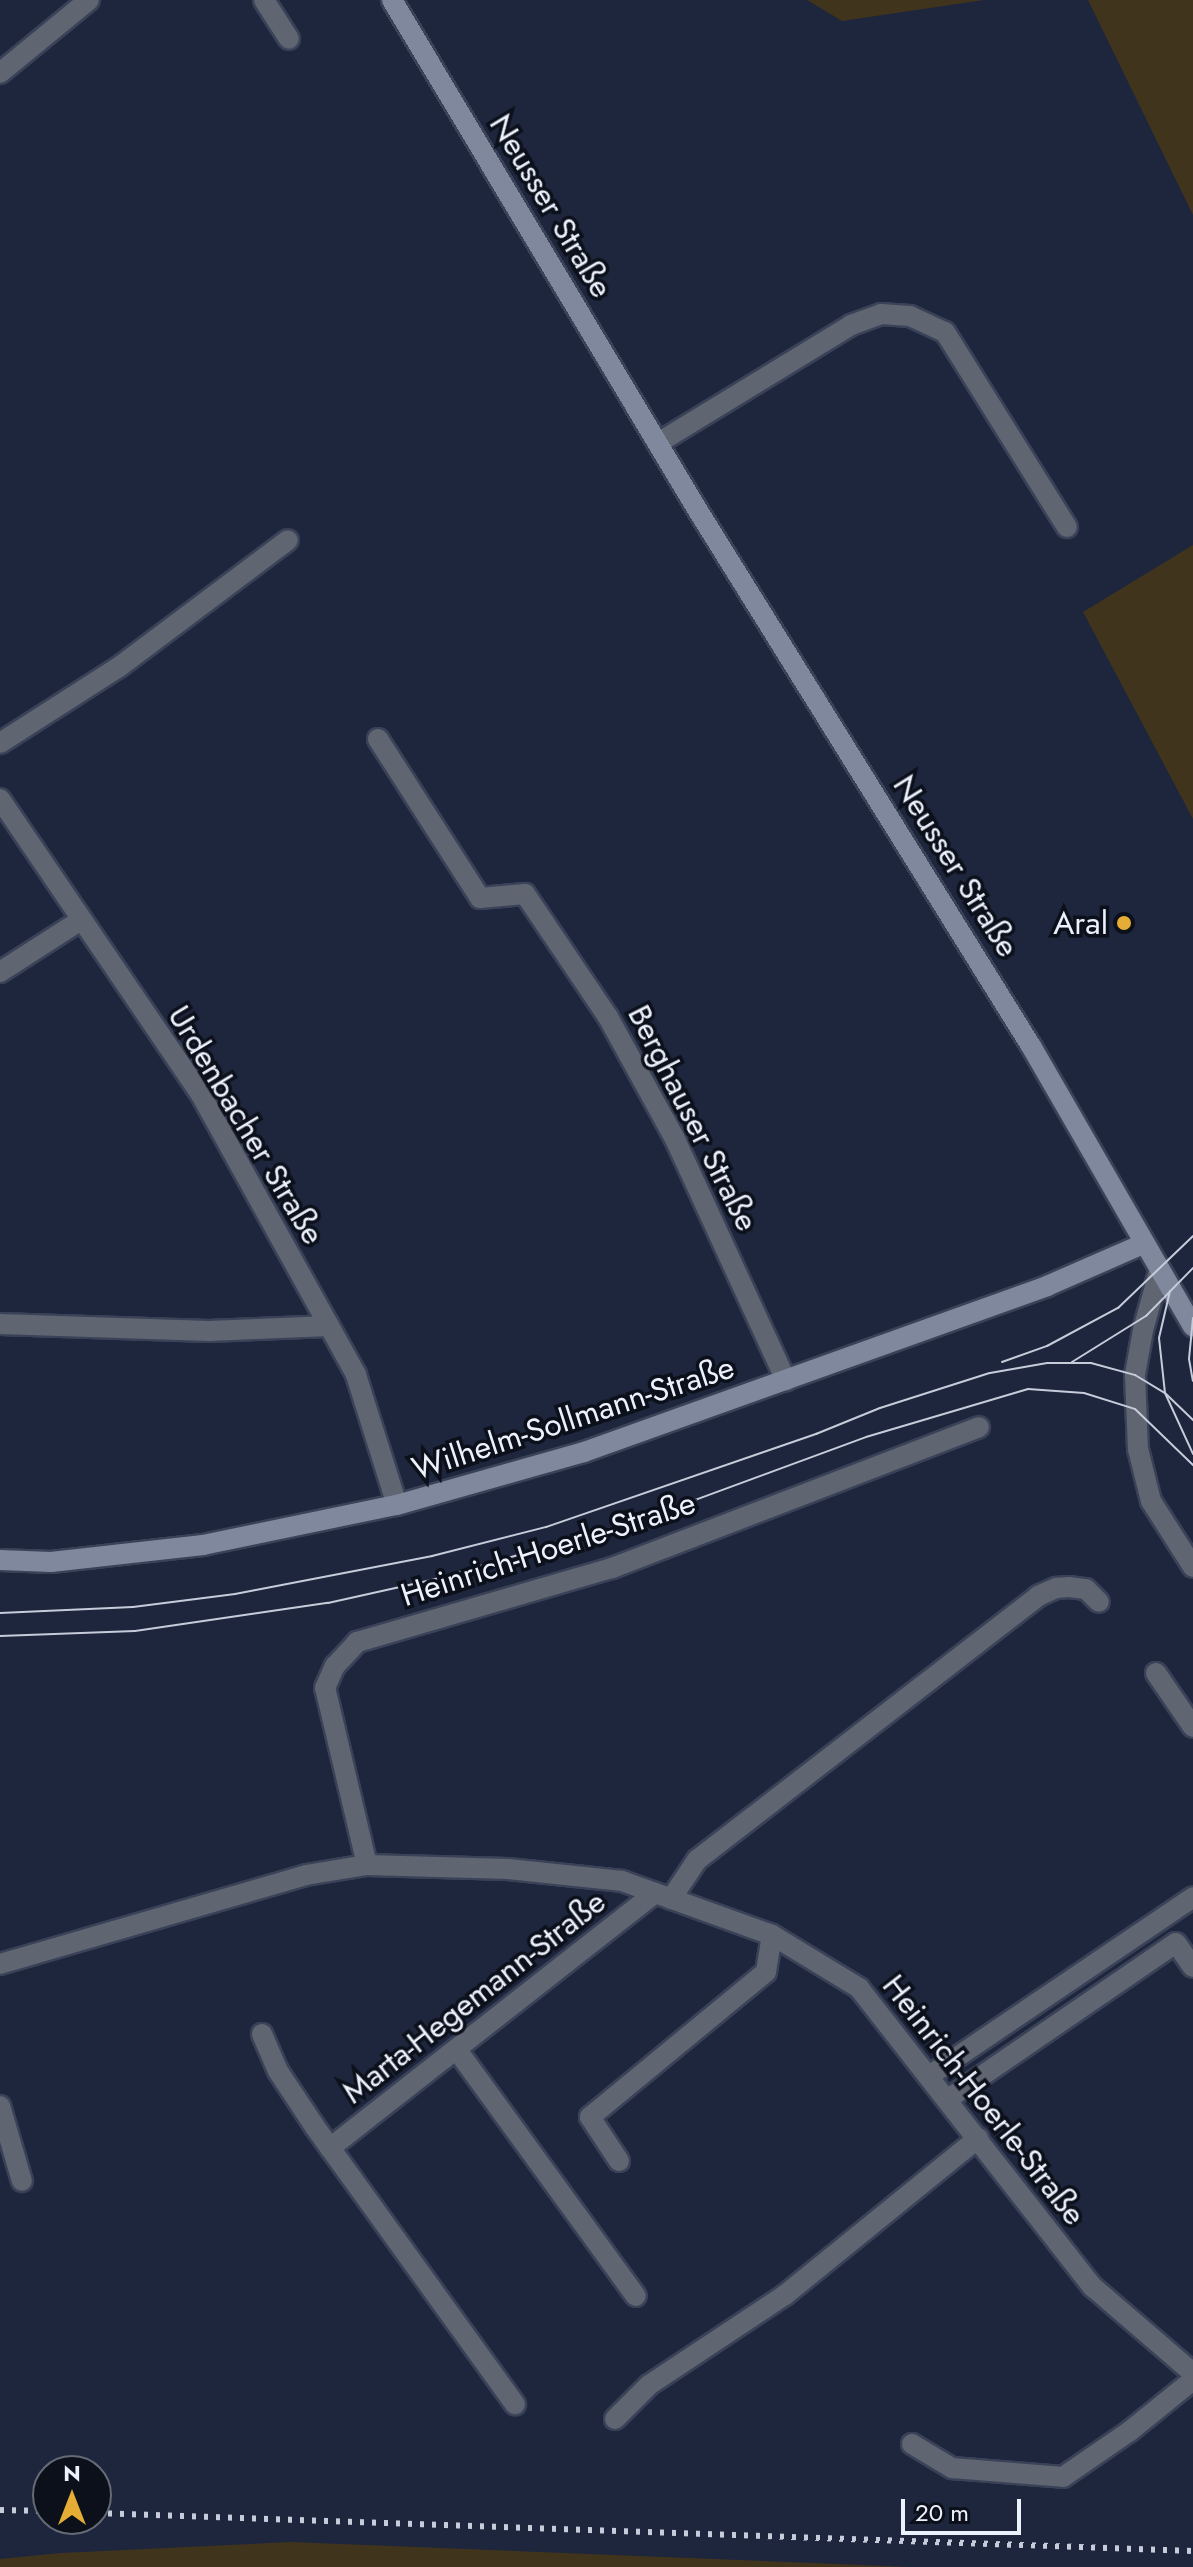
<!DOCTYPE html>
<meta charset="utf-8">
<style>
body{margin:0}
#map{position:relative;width:1193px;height:2567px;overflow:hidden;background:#1d263d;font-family:Jost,sans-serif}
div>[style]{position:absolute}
.green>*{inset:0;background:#40341d}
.roads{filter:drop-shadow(2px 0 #3a4258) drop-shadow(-2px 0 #3a4258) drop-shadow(0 2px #3a4258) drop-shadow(0 -2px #3a4258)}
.lane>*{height:20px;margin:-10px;padding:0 10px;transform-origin:10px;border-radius:10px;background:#606572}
.street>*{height:20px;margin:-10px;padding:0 10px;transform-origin:10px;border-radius:10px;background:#606572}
.secondary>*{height:20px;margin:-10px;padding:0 10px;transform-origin:10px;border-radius:10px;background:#7f889d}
.tram>*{height:2px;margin:-1px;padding:0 1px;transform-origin:1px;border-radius:1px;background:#c6ccda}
.rail>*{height:6px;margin-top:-3px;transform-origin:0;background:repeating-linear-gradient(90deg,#c6ccda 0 4px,transparent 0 12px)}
.dots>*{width:22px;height:22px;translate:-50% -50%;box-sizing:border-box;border:4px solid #0b101a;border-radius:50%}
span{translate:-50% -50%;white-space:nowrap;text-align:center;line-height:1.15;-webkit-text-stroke:7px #0b101a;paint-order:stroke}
.street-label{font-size:32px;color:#ecf1fe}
.poi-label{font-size:32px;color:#ecf1fe}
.right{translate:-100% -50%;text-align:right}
.north{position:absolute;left:32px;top:2455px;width:80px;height:80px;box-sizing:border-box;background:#0b101a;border:2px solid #656a75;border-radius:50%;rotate:0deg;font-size:22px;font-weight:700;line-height:32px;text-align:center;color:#ecf1fe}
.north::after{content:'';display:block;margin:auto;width:28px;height:36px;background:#e5ad35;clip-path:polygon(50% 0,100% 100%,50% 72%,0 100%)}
.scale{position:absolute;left:901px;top:2499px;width:120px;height:36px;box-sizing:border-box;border:4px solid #ecf1fe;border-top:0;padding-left:10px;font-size:24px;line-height:28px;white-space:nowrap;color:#ecf1fe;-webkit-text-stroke:6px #0b101a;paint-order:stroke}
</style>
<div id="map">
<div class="green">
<i style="clip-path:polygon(807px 0,984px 0,842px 21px)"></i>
<i style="clip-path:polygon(1088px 0,1193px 0,1193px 215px)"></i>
<i style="clip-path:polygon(1193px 545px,1193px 819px,1083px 612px)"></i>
<i style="clip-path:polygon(291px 2542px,911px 2567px,0 2567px,0 2559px,61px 2553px)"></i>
</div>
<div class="roads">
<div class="lane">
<i style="left:264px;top:0;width:46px;rotate:57.3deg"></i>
<i style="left:658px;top:443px;width:226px;rotate:-31.4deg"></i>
<i style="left:851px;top:325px;width:32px;rotate:-20deg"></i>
<i style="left:881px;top:314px;width:29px;rotate:4deg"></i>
<i style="left:910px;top:316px;width:38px;rotate:25deg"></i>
<i style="left:945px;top:332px;width:230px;rotate:58deg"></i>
<i style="left:378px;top:739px;width:189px;rotate:57.3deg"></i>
<i style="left:480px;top:898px;width:45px;rotate:-5.1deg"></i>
<i style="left:0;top:972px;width:96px;rotate:-32.7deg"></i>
<i style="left:1159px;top:1272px;width:60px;rotate:105.4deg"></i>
<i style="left:1143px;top:1330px;width:46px;rotate:100.1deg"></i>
<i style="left:1135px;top:1375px;width:74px;rotate:87.7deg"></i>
<i style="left:1138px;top:1449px;width:54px;rotate:76deg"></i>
<i style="left:1151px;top:1501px;width:78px;rotate:57.5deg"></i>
<i style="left:0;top:1324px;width:209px;rotate:1.9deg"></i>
<i style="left:209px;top:1331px;width:120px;rotate:-2.4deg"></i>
<i style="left:612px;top:1568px;width:393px;rotate:-21deg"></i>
<i style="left:1156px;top:1673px;width:65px;rotate:55.6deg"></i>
<i style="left:671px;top:1899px;width:47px;rotate:-56.3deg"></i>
<i style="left:697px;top:1860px;width:431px;rotate:-37.7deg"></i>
<i style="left:1038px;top:1596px;width:20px;rotate:-24deg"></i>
<i style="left:1056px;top:1588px;width:13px;rotate:-4deg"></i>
<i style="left:1069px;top:1587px;width:17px;rotate:7deg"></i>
<i style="left:1086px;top:1589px;width:18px;rotate:45deg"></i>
<i style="left:457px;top:2050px;width:304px;rotate:54deg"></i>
<i style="left:929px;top:2076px;width:319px;rotate:-34.1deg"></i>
<i style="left:948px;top:2099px;width:276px;rotate:-34.4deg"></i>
<i style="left:1176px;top:1943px;width:29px;rotate:55deg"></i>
<i style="left:0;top:2106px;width:78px;rotate:73.7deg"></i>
<i style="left:619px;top:2161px;width:53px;rotate:-123.4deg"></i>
<i style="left:590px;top:2117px;width:228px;rotate:-39.5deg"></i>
<i style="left:766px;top:1972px;width:37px;rotate:-81deg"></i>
<i style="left:615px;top:2419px;width:48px;rotate:-45deg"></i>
<i style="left:649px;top:2385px;width:163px;rotate:-33.5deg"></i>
<i style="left:785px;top:2295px;width:249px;rotate:-39.1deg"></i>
<i style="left:912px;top:2444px;width:47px;rotate:31deg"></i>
<i style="left:952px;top:2468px;width:111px;rotate:4.6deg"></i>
<i style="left:1063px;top:2477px;width:81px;rotate:-34.5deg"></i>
<i style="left:1130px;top:2431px;width:81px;rotate:-39deg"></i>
</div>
<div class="street">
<i style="left:0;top:73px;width:115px;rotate:-39.4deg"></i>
<i style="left:0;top:743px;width:141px;rotate:-32.6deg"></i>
<i style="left:119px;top:667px;width:211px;rotate:-36.9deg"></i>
<i style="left:0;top:799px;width:356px;rotate:55.8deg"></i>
<i style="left:200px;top:1093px;width:322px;rotate:61deg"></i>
<i style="left:356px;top:1375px;width:136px;rotate:72.5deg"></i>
<i style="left:525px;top:894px;width:148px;rotate:56deg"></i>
<i style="left:608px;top:1017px;width:137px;rotate:61.2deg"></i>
<i style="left:674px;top:1137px;width:268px;rotate:65.3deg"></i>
<i style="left:367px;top:1865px;width:182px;rotate:-103.3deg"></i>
<i style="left:325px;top:1688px;width:24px;rotate:-66deg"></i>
<i style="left:335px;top:1666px;width:33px;rotate:-47deg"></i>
<i style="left:357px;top:1642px;width:266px;rotate:-16.2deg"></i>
<i style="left:0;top:1964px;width:319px;rotate:-16.2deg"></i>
<i style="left:306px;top:1875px;width:62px;rotate:-9.3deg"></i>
<i style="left:367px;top:1865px;width:141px;rotate:1.6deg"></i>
<i style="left:508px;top:1869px;width:115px;rotate:6deg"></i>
<i style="left:622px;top:1881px;width:159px;rotate:19.8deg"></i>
<i style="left:772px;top:1935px;width:102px;rotate:31.3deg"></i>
<i style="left:859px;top:1988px;width:380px;rotate:52deg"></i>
<i style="left:1093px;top:2287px;width:132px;rotate:40.7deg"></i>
<i style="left:262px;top:2034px;width:40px;rotate:66.6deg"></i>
<i style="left:278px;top:2071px;width:67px;rotate:56.5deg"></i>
<i style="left:315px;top:2127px;width:342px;rotate:54.2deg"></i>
<i style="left:330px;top:2148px;width:413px;rotate:-38.1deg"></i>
</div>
<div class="secondary">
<i style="left:392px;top:0;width:593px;rotate:59.07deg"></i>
<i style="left:697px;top:509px;width:632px;rotate:58.12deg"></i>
<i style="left:1031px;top:1046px;width:324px;rotate:60deg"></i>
<i style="left:0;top:1560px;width:51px;rotate:2.2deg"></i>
<i style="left:51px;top:1562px;width:153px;rotate:-6.4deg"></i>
<i style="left:203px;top:1545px;width:198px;rotate:-11.7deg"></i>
<i style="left:397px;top:1505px;width:194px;rotate:-15.8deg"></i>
<i style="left:584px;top:1452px;width:492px;rotate:-19.7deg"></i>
<i style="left:1047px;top:1286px;width:105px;rotate:-23.6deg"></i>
</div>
</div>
<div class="tram">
<i style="left:1170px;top:1291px;width:48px;rotate:103.2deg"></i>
<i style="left:1159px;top:1338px;width:55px;rotate:83.8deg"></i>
<i style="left:1165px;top:1393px;width:67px;rotate:65.3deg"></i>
<i style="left:1193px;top:1318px;width:41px;rotate:95.6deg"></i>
<i style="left:1189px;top:1359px;width:22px;rotate:80deg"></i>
<i style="left:1002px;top:1362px;width:48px;rotate:-19.6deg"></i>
<i style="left:1047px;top:1346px;width:81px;rotate:-28.2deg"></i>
<i style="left:1118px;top:1308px;width:104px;rotate:-43.8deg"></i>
<i style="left:1072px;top:1362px;width:87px;rotate:-31.9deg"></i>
<i style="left:1146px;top:1316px;width:67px;rotate:-45.6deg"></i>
<i style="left:0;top:1613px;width:133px;rotate:-2.6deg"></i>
<i style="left:133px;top:1607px;width:103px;rotate:-7.3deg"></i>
<i style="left:235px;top:1594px;width:201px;rotate:-10.9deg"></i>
<i style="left:432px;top:1556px;width:118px;rotate:-14.3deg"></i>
<i style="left:546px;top:1527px;width:286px;rotate:-19deg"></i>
<i style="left:816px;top:1434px;width:69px;rotate:-22.1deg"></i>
<i style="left:880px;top:1408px;width:115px;rotate:-17.7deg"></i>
<i style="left:990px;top:1373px;width:58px;rotate:-10deg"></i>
<i style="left:1047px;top:1363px;width:44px"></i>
<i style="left:1091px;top:1363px;width:46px;rotate:15.3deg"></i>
<i style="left:1135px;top:1375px;width:35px;rotate:31deg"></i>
<i style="left:1165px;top:1393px;width:39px;rotate:44deg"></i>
<i style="left:0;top:1636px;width:135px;rotate:-2.1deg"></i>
<i style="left:135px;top:1631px;width:195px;rotate:-8.3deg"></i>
<i style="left:328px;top:1603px;width:107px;rotate:-12.5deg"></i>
<i style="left:432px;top:1580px;width:223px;rotate:-16.2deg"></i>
<i style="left:646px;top:1518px;width:234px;rotate:-20.2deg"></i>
<i style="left:866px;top:1437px;width:169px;rotate:-16.5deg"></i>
<i style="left:1028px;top:1389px;width:56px;rotate:4.1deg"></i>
<i style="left:1084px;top:1393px;width:53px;rotate:17.4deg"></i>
<i style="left:1135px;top:1409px;width:81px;rotate:44deg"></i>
</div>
<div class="rail">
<i style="left:0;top:2510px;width:48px;rotate:1.2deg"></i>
<i style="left:96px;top:2513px;width:1098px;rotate:1.98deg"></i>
</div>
<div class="dots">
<i style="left:1124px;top:923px;background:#e5ad35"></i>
</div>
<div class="street-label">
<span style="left:551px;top:206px;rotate:59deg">Neusser Straße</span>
<span style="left:956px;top:866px;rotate:58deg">Neusser Straße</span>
<span style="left:693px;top:1118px;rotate:63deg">Berghauser Straße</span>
<span style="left:246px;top:1125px;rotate:59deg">Urdenbacher Straße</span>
<span style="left:573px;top:1418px;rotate:-18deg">Wilhelm-Sollmann-Straße</span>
<span style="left:548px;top:1549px;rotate:-18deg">Heinrich-Hoerle-Straße</span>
<span style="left:474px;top:1997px;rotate:-38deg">Marta-Hegemann-Straße</span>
<span style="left:984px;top:2100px;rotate:52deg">Heinrich-Hoerle-Straße</span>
</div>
<div class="poi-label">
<span class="right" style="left:1108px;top:923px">Aral</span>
</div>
<div class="north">N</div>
<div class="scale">20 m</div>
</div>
